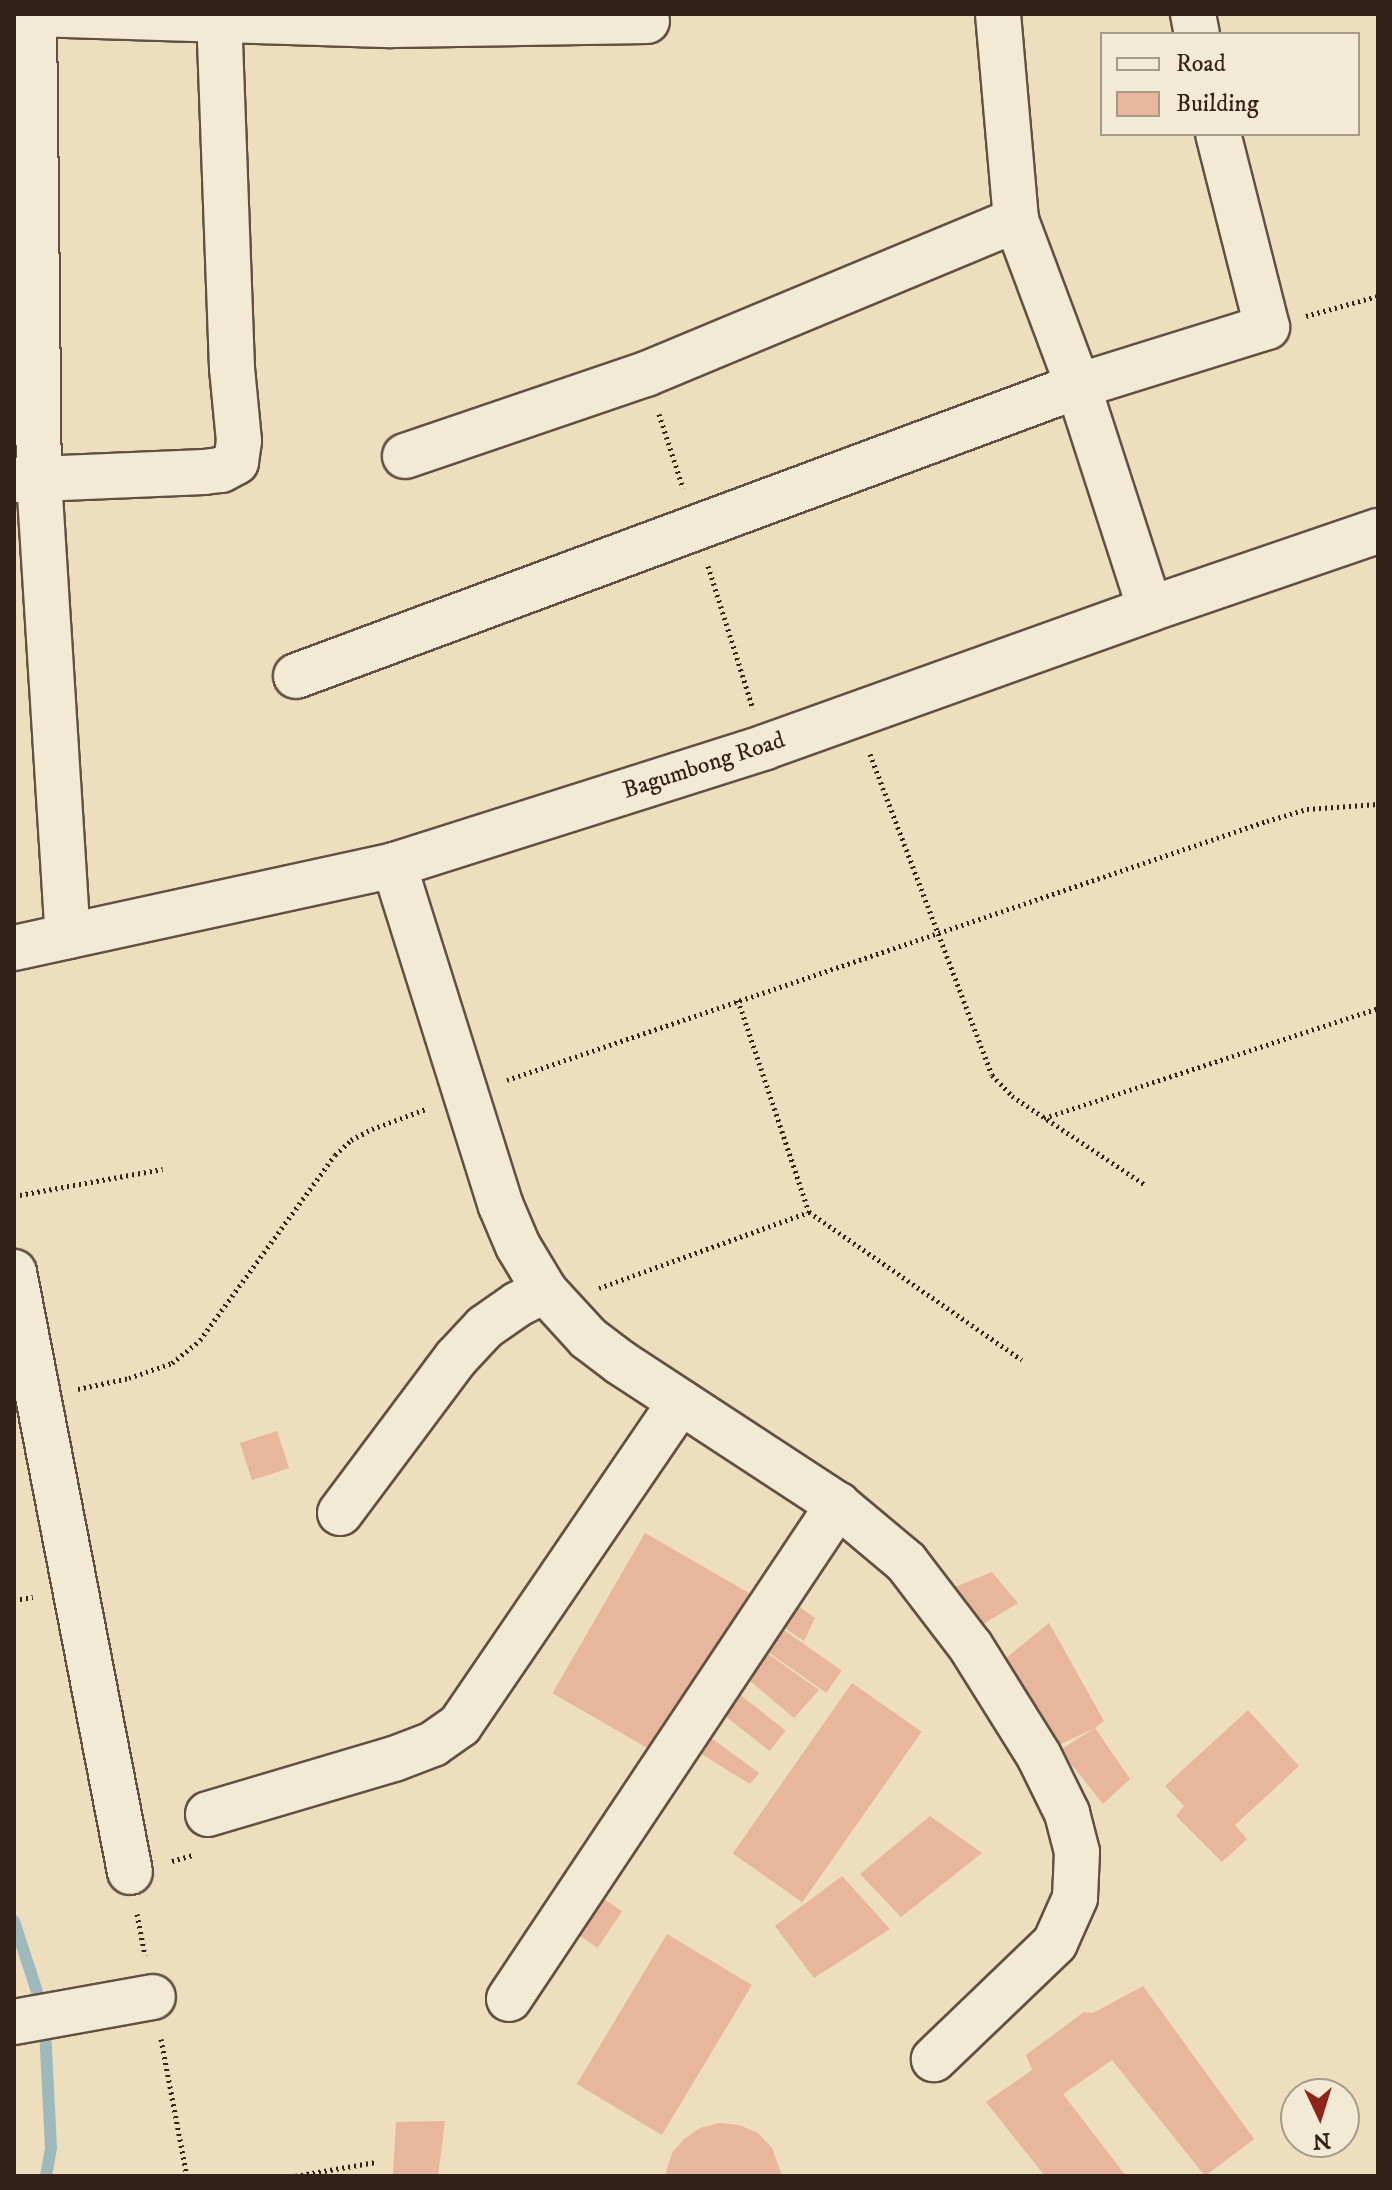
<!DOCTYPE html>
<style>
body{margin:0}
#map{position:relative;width:1392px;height:2190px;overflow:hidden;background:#eddebe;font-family:"IM FELL DW Pica",serif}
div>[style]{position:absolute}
.stream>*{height:12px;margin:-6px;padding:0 6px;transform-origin:6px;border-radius:6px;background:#9db9bc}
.building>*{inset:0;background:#e8b59d;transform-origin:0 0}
.path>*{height:5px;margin-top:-2.5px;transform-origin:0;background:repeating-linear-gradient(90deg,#342218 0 2px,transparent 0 6px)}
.roads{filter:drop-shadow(2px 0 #625142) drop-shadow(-2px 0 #625142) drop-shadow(0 2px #625142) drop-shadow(0 -2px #625142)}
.minor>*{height:44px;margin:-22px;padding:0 22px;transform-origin:22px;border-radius:22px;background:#f3ead5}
span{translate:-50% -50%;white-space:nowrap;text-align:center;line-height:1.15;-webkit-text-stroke:6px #f3ead5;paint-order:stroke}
.street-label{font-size:24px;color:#342218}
.frame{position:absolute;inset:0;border:16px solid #342218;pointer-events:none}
.legend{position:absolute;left:1100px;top:32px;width:260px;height:104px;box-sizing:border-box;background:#f3ead5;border:2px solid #a79a89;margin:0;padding:10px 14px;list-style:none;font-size:24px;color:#342218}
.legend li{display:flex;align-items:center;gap:16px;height:40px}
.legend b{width:40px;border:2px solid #a79a89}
.north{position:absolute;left:1280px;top:2078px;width:80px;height:80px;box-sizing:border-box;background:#f3ead5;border:2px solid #a79a89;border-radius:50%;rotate:176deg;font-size:22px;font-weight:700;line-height:32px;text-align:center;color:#342218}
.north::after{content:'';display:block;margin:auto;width:28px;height:36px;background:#8f2418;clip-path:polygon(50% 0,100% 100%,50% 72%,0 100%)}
</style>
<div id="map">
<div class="stream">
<i style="left:14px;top:1921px;width:87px;rotate:72deg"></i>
<i style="left:45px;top:2029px;width:119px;rotate:87.1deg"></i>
<i style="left:51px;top:2148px;width:28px;rotate:100deg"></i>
</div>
<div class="building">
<i style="left:277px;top:1431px;width:39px;height:39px;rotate:72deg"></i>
<i style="left:645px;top:1533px;width:125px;height:185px;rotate:30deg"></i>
<i style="clip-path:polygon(992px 1572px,1018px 1603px,975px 1629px,955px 1587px)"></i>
<i style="clip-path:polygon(783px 1595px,815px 1618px,804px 1641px,768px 1617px)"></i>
<i style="left:768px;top:1619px;width:90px;height:27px;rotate:35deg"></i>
<i style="clip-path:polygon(1049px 1623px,1104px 1721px,1095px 1728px,1130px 1779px,1103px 1804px,1060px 1750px,1095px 1728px,1056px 1746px,1000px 1663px)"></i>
<i style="clip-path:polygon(767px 1653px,819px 1690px,794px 1718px,750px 1681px)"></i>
<i style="left:725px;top:1683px;width:77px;height:26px;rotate:38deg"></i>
<i style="left:852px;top:1683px;width:85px;height:208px;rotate:35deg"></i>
<i style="clip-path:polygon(1248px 1710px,1299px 1766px,1235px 1825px,1247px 1839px,1222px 1862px,1176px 1816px,1184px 1806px,1165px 1786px)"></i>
<i style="clip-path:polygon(695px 1726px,759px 1773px,750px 1784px,685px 1744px)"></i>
<i style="clip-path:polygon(930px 1816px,982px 1853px,901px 1917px,860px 1874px)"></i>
<i style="clip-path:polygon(842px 1876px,890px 1929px,814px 1978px,775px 1926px)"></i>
<i style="left:589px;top:1889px;width:40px;height:44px;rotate:34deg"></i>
<i style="left:667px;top:1934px;width:99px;height:175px;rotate:31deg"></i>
<i style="clip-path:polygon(1143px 1986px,1254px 2139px,1205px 2176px,1112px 2060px,1063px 2094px,1126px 2176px,1045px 2176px,986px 2102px,1032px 2070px,1026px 2055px,1084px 2012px,1093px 2013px)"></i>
<i style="clip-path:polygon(445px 2121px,438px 2176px,393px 2176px,396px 2122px)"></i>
<i style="clip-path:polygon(719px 2123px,739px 2125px,758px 2133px,772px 2148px,782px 2176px,665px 2176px,672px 2153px,684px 2139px,700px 2128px)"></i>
</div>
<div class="path">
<i style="left:1306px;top:316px;width:75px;rotate:-15.5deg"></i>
<i style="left:659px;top:414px;width:78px;rotate:72deg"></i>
<i style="left:708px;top:566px;width:150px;rotate:72.5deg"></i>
<i style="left:870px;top:754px;width:343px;rotate:69.2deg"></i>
<i style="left:992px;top:1075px;width:29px;rotate:46deg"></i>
<i style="left:1012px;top:1096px;width:159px;rotate:33.7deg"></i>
<i style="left:738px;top:1000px;width:224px;rotate:71.5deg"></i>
<i style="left:809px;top:1212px;width:259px;rotate:34.8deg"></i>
<i style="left:507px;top:1080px;width:803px;rotate:-18.82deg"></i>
<i style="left:1267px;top:821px;width:42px;rotate:-16.7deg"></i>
<i style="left:1307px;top:809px;width:71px;rotate:-4deg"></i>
<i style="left:1044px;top:1118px;width:352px;rotate:-18.2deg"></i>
<i style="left:14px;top:1196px;width:151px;rotate:-10.3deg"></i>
<i style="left:599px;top:1288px;width:223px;rotate:-19.9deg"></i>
<i style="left:78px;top:1389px;width:52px;rotate:-12.2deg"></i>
<i style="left:129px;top:1378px;width:46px;rotate:-19.2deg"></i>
<i style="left:172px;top:1363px;width:36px;rotate:-39deg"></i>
<i style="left:200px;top:1340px;width:229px;rotate:-53.9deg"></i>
<i style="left:335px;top:1155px;width:22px;rotate:-43deg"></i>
<i style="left:351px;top:1140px;width:24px;rotate:-28deg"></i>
<i style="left:372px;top:1129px;width:58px;rotate:-20.3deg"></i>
<i style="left:14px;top:1600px;width:19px;rotate:-9deg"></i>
<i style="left:172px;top:1861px;width:22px;rotate:-16deg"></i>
<i style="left:137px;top:1914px;width:42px;rotate:79deg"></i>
<i style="left:161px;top:2039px;width:139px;rotate:79.3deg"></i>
<i style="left:295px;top:2176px;width:82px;rotate:-9.8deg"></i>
</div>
<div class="roads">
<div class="minor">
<i style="left:34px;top:14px;width:465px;rotate:89.4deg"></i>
<i style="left:39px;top:479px;width:458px;rotate:86.4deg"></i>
<i style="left:34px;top:14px;width:358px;rotate:1.8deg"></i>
<i style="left:392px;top:25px;width:255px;rotate:-0.9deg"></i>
<i style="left:998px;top:14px;width:207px;rotate:85deg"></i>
<i style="left:1016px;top:220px;width:177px;rotate:69.5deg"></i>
<i style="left:1078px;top:386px;width:234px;rotate:72.1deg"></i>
<i style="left:1193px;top:14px;width:20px;rotate:79deg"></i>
<i style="left:405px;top:456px;width:255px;rotate:-18.8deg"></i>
<i style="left:646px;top:374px;width:401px;rotate:-22.6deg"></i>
<i style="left:14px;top:480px;width:190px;rotate:-2.4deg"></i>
<i style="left:204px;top:472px;width:17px;rotate:-7deg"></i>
<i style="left:221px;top:470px;width:17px;rotate:-28deg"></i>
<i style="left:236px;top:462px;width:21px;rotate:-82deg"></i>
<i style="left:239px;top:441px;width:73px;rotate:-95.5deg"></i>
<i style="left:232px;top:368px;width:348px;rotate:-92.1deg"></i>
<i style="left:296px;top:676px;width:834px;rotate:-20.35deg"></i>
<i style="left:1078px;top:386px;width:198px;rotate:-17.3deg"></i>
<i style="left:1267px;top:327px;width:199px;rotate:-104.2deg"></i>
<i style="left:394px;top:865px;width:357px;rotate:72.6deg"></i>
<i style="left:501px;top:1206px;width:43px;rotate:67deg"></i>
<i style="left:518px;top:1246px;width:52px;rotate:59deg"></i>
<i style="left:545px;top:1291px;width:64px;rotate:47.5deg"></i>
<i style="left:588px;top:1338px;width:41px;rotate:37.1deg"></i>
<i style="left:621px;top:1363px;width:259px;rotate:33.2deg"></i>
<i style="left:838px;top:1505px;width:89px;rotate:40deg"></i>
<i style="left:906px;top:1562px;width:107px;rotate:52.6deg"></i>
<i style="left:971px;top:1647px;width:128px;rotate:58deg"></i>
<i style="left:1039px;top:1756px;width:64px;rotate:63.8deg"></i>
<i style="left:1067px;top:1813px;width:40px;rotate:75.6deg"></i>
<i style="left:1077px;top:1852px;width:46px;rotate:92.5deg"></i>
<i style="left:1075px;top:1898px;width:49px;rotate:114deg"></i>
<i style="left:1055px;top:1943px;width:168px;rotate:136.2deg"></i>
<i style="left:14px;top:948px;width:389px;rotate:-12.3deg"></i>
<i style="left:394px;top:865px;width:389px;rotate:-17.6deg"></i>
<i style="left:765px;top:747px;width:409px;rotate:-19.7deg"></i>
<i style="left:1150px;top:609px;width:241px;rotate:-18.9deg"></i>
<i style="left:14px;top:1272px;width:611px;rotate:79.06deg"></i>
<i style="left:340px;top:1513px;width:194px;rotate:-53.2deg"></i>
<i style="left:456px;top:1358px;width:42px;rotate:-46.9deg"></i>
<i style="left:485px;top:1327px;width:40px;rotate:-34.9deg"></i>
<i style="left:518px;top:1304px;width:30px;rotate:-26deg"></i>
<i style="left:208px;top:1814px;width:194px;rotate:-16.5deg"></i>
<i style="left:394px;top:1759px;width:42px;rotate:-21deg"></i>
<i style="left:433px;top:1744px;width:33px;rotate:-35deg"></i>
<i style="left:460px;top:1725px;width:391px;rotate:-55.7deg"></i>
<i style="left:509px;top:1999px;width:594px;rotate:-56.34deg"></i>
<i style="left:14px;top:2022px;width:141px;rotate:-10.2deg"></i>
</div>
</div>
<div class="street-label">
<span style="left:704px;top:766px;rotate:-18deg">Bagumbong Road</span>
</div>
<div class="frame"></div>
<ul class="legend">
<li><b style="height:10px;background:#f3ead5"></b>Road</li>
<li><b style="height:22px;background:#e8b59d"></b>Building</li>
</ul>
<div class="north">N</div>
</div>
